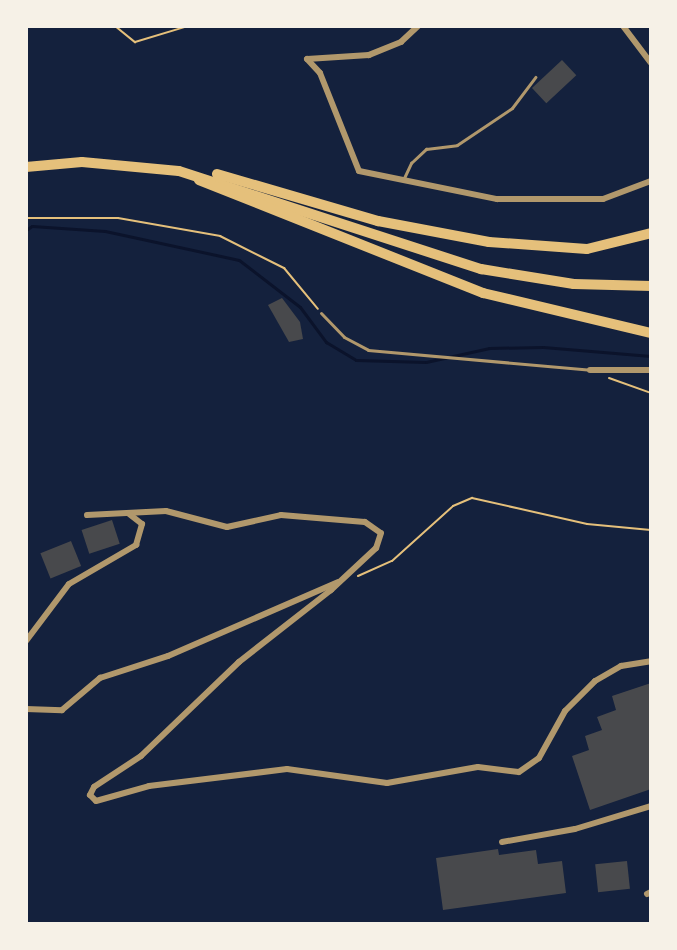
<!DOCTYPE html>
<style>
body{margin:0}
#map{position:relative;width:677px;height:950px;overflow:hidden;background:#14213d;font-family:Signika,sans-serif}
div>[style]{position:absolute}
.stream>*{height:3px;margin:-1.5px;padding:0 1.5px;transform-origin:1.5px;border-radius:1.5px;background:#0b132b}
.building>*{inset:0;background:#48494c;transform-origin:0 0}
.path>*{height:2px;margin:-1px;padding:0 1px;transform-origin:1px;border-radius:1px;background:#e5c07b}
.service>*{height:3px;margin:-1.5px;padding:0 1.5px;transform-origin:1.5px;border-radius:1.5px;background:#b1986c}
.minor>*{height:6px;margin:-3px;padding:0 3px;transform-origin:3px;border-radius:3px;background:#b1986c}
.trunk>*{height:10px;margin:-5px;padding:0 5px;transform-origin:5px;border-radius:5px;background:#e5c07b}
span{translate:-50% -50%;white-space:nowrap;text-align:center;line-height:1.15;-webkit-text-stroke:6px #f6f1e7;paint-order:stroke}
.frame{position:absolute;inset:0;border:28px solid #f6f1e7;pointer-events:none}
</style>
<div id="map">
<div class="stream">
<i style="left:26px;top:230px;width:7px;rotate:-34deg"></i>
<i style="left:32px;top:226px;width:73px;rotate:3.9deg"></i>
<i style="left:105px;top:231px;width:137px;rotate:12.2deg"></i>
<i style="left:239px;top:260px;width:77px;rotate:37.6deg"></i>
<i style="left:300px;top:307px;width:44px;rotate:53.4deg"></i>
<i style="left:326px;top:342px;width:35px;rotate:31deg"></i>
<i style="left:356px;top:360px;width:70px;rotate:1.6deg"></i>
<i style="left:426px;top:362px;width:65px;rotate:-12.5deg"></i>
<i style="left:489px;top:348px;width:54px;rotate:-1.1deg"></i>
<i style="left:543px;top:347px;width:108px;rotate:4.8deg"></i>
</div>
<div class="building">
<i style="left:562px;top:60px;width:21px;height:41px;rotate:47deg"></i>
<i style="clip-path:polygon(282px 298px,300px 322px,303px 339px,289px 342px,268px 305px)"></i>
<i style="left:112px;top:520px;width:25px;height:32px;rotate:72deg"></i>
<i style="left:71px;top:541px;width:27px;height:33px;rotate:68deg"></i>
<i style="clip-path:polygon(651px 683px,651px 789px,590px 810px,572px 756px,589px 750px,585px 736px,602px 730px,597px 717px,616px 710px,612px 696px)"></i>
<i style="clip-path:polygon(498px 849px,499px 855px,536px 850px,538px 864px,562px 861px,566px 893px,443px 910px,436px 858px)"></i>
<i style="left:627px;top:861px;width:28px;height:32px;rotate:84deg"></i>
</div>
<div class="path">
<i style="left:115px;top:26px;width:26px;rotate:39deg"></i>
<i style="left:135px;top:42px;width:55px;rotate:-16.8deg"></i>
<i style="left:26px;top:218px;width:92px"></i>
<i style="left:118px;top:218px;width:104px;rotate:10deg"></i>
<i style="left:220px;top:236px;width:72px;rotate:26.6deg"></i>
<i style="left:284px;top:268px;width:53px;rotate:50.3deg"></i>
<i style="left:609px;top:378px;width:45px;rotate:19.7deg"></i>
<i style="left:358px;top:576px;width:37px;rotate:-24deg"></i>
<i style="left:392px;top:561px;width:82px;rotate:-42deg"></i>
<i style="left:453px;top:506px;width:21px;rotate:-23deg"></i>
<i style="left:472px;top:498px;width:118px;rotate:12.7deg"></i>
<i style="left:587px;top:524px;width:64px;rotate:5.4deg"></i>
</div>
<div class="service">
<i style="left:404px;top:178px;width:17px;rotate:-65deg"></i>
<i style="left:411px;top:163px;width:21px;rotate:-43deg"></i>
<i style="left:426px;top:149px;width:31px;rotate:-7deg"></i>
<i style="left:457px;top:145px;width:66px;rotate:-33.9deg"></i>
<i style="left:512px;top:108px;width:39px;rotate:-53deg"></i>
<i style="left:321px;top:313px;width:33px;rotate:46deg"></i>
<i style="left:344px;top:337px;width:27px;rotate:28deg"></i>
<i style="left:368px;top:350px;width:223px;rotate:5.1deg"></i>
</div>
<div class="minor">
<i style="left:418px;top:26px;width:23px;rotate:137deg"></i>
<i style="left:401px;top:42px;width:35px;rotate:158deg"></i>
<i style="left:369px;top:55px;width:62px;rotate:176.3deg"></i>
<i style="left:307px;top:59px;width:19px;rotate:47deg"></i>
<i style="left:320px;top:73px;width:105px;rotate:68.3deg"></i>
<i style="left:359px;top:171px;width:141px;rotate:11.5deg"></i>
<i style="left:497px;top:199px;width:106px"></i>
<i style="left:603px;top:199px;width:51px;rotate:-20.6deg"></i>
<i style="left:623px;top:26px;width:46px;rotate:52.9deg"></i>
<i style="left:590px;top:370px;width:61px"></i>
<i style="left:87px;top:515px;width:79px;rotate:-2.9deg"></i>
<i style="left:166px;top:511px;width:63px;rotate:14.7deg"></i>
<i style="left:227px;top:527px;width:55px;rotate:-12.5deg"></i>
<i style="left:281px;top:515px;width:84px;rotate:4.8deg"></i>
<i style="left:365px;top:522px;width:19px;rotate:35deg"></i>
<i style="left:381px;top:533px;width:16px;rotate:108deg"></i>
<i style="left:376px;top:548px;width:62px;rotate:137deg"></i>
<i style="left:331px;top:590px;width:117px;rotate:142deg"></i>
<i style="left:239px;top:662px;width:136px;rotate:136.2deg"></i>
<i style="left:141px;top:756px;width:56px;rotate:146.6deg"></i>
<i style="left:94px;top:787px;width:9px;rotate:117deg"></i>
<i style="left:90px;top:795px;width:8px;rotate:45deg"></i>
<i style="left:96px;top:801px;width:55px;rotate:-15.8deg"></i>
<i style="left:149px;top:786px;width:139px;rotate:-7deg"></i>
<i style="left:287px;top:769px;width:101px;rotate:8deg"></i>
<i style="left:387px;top:783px;width:92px;rotate:-10deg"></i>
<i style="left:478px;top:767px;width:41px;rotate:7deg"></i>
<i style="left:519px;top:772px;width:24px;rotate:-35deg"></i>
<i style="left:539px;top:758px;width:54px;rotate:-61deg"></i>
<i style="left:565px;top:711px;width:42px;rotate:-45deg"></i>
<i style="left:595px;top:681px;width:30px;rotate:-30deg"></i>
<i style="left:621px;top:666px;width:30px;rotate:-9deg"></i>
<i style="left:26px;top:641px;width:71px;rotate:-53deg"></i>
<i style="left:69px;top:584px;width:78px;rotate:-30.2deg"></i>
<i style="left:136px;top:545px;width:22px;rotate:-74deg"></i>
<i style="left:142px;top:524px;width:16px;rotate:-142deg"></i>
<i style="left:26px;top:709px;width:36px;rotate:2deg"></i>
<i style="left:62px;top:710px;width:50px;rotate:-40.1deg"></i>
<i style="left:100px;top:678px;width:71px;rotate:-17.9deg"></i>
<i style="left:168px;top:656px;width:185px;rotate:-23.5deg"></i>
<i style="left:502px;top:842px;width:74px;rotate:-10.1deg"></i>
<i style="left:575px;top:829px;width:79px;rotate:-16.8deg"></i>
<i style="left:647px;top:894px;width:4px;rotate:-27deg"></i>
</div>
<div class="trunk">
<i style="left:26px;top:167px;width:56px;rotate:-5.1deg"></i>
<i style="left:82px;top:162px;width:97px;rotate:5.3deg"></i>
<i style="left:179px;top:171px;width:318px;rotate:18deg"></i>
<i style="left:481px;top:269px;width:94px;rotate:9.2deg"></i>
<i style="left:574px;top:284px;width:77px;rotate:1.5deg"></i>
<i style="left:217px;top:174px;width:168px;rotate:16.3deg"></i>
<i style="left:378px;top:221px;width:113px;rotate:10.7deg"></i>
<i style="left:489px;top:242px;width:98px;rotate:4.1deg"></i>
<i style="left:587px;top:249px;width:66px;rotate:-14deg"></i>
<i style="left:199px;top:180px;width:306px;rotate:21.7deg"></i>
<i style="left:483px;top:293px;width:173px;rotate:13.4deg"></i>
</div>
<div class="frame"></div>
</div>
